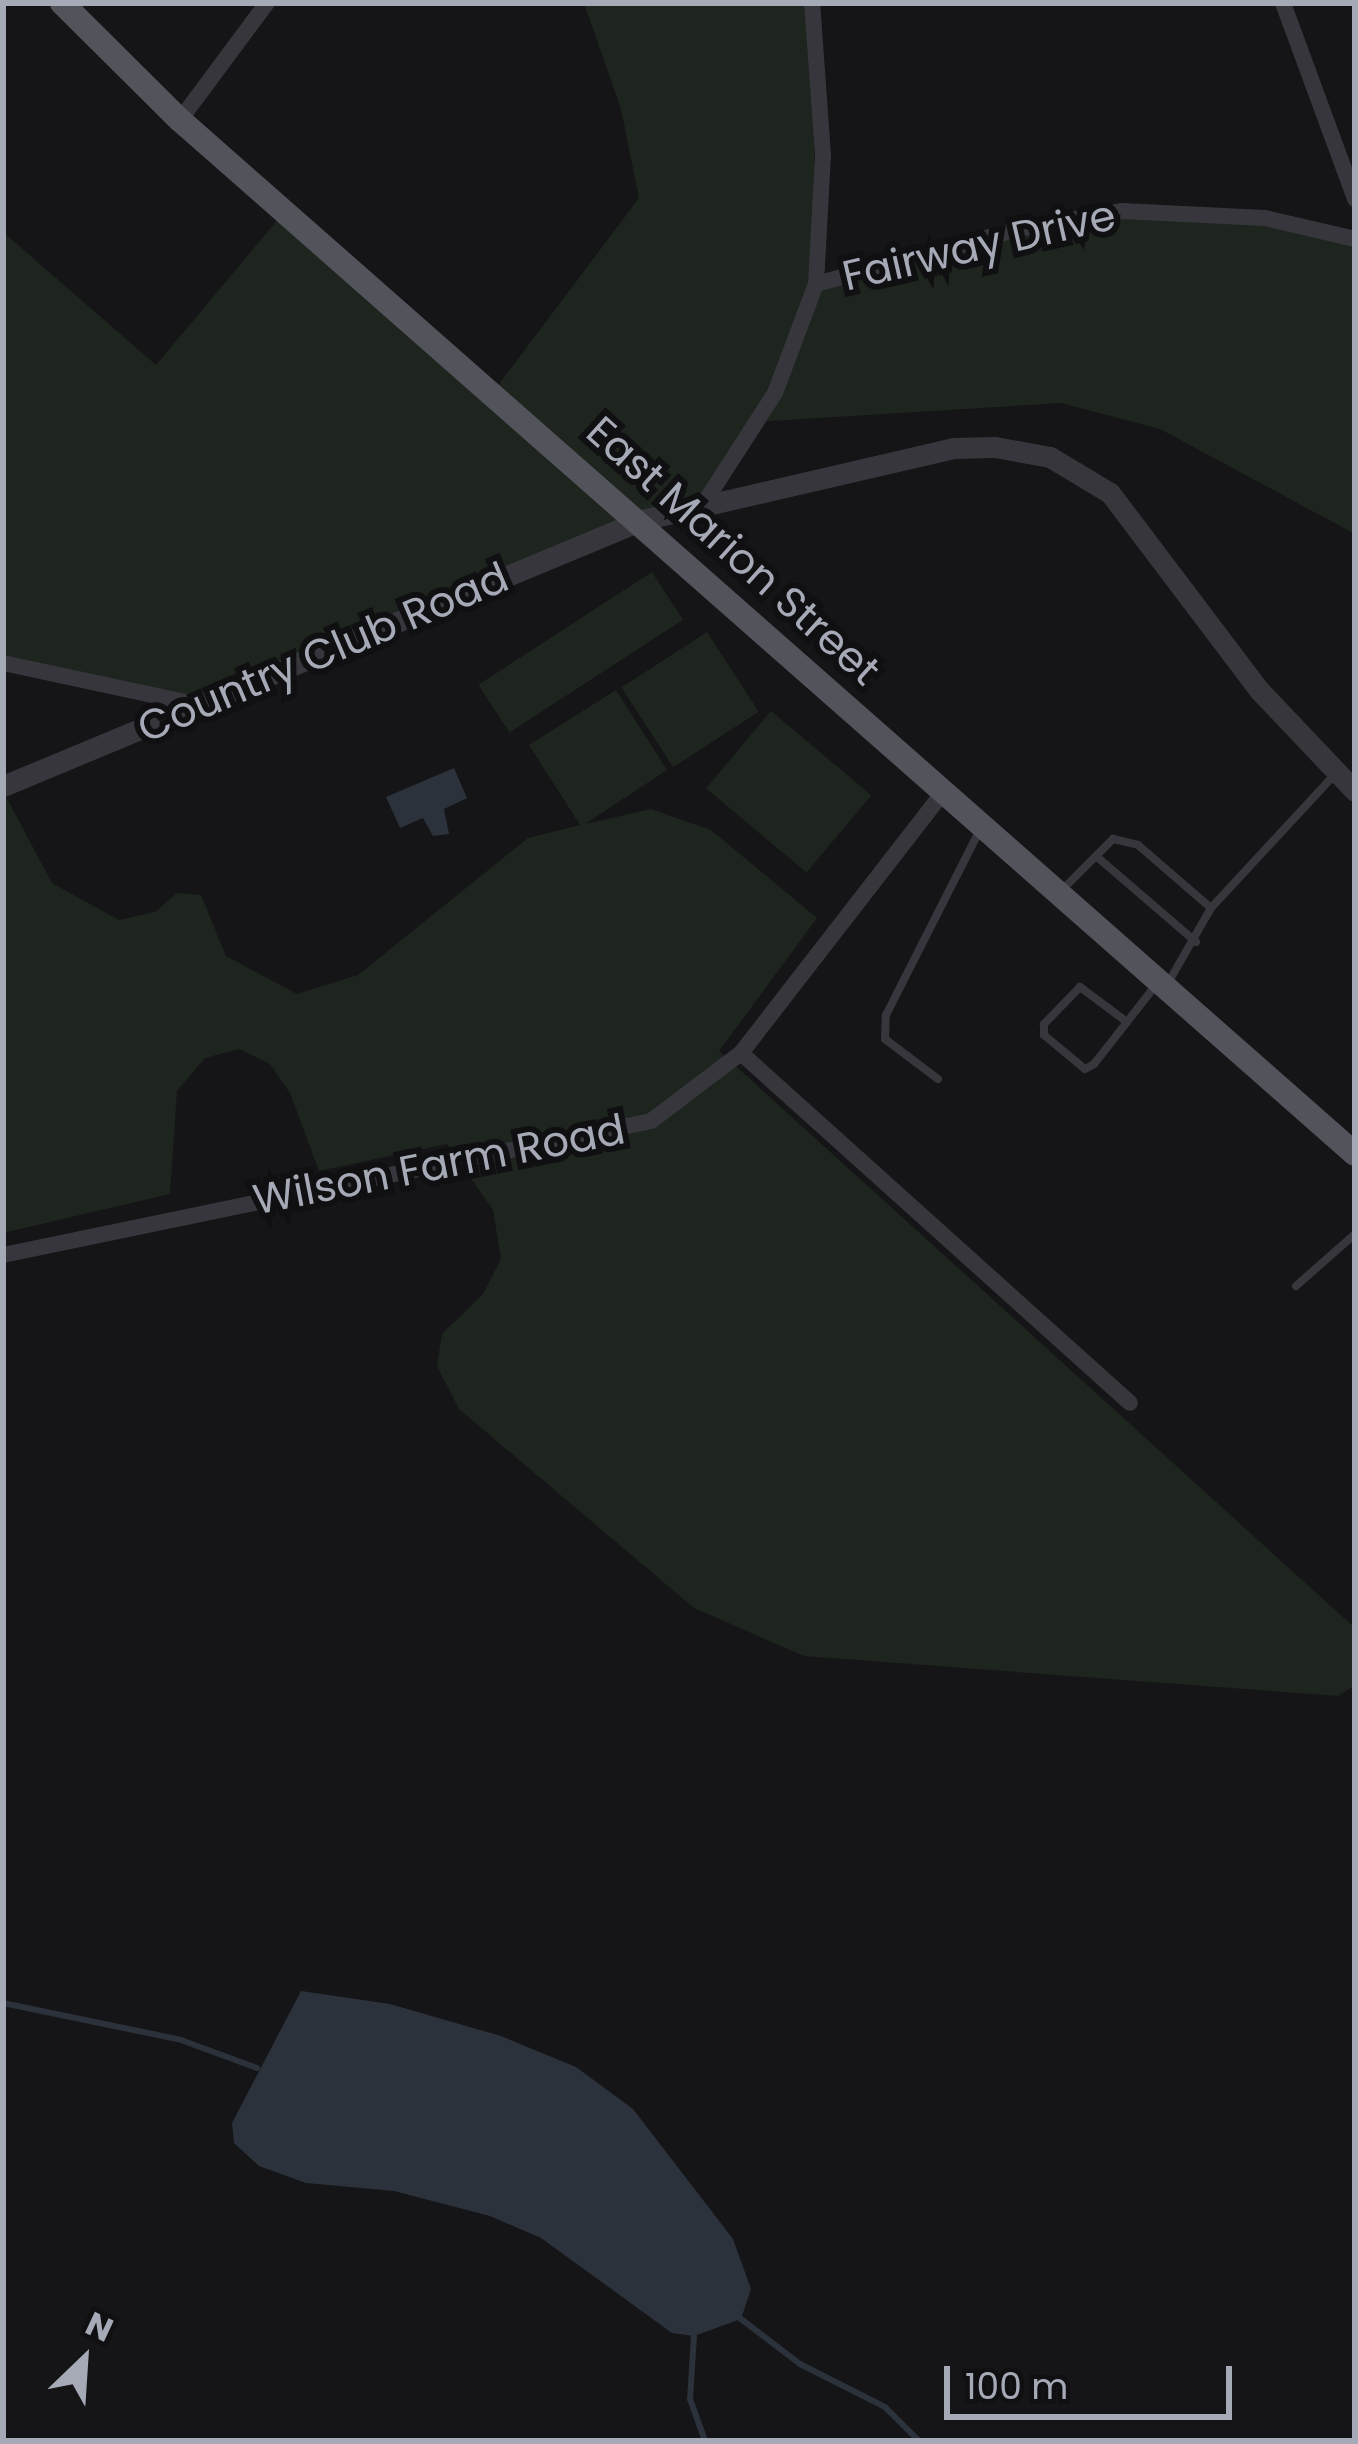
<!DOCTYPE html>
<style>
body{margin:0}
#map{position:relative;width:1358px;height:2444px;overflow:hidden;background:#151517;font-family:Poppins,sans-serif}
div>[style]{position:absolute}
.green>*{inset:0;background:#1d251e;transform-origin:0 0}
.water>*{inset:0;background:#2b323b}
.stream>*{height:6px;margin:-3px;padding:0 3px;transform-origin:3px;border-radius:3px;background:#2b323b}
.service>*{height:8px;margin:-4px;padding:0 4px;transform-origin:4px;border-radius:4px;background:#36363c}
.minor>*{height:16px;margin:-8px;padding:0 8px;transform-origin:8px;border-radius:8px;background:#36363c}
.tertiary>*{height:21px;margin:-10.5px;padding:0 10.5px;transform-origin:10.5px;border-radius:10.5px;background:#36363c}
.primary>*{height:24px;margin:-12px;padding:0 12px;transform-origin:12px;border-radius:12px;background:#52535b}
span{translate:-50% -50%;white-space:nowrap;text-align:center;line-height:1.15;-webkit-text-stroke:12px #101012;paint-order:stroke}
.street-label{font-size:42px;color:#a6aab7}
.frame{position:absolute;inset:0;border:6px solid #a6aab7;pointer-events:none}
.north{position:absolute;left:24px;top:2300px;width:120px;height:120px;-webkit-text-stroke:9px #101012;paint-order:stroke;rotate:25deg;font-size:33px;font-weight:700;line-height:48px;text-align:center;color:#a6aab7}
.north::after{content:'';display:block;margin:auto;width:42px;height:54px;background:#a6aab7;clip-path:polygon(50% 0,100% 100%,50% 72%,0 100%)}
.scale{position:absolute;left:944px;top:2366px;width:288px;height:54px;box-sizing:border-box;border:6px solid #a6aab7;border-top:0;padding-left:15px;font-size:36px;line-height:42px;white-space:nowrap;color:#a6aab7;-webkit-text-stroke:9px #101012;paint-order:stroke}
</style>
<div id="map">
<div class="green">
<i style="clip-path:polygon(584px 3px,812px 3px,816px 282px,957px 244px,1181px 209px,1355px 239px,1355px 534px,1160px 429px,1061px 403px,755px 422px,706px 500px,200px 705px,3px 663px,3px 232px,156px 365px,285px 211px,494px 391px,639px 198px,621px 109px)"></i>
<i style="left:652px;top:572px;width:57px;height:207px;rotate:57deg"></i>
<i style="left:707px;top:632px;width:95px;height:102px;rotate:57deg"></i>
<i style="clip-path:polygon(616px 690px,667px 770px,585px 824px,651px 809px,711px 830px,817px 918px,719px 1051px,1355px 1628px,1355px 1685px,1338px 1696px,804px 1656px,694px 1608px,459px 1409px,437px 1366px,442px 1334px,483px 1294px,501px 1259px,493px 1210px,447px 1144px,319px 1171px,290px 1093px,270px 1064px,239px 1049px,205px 1058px,177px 1091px,170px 1194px,3px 1233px,3px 791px,52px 883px,119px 920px,155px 912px,177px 893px,201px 895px,226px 956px,297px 994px,358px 975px,528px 838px,580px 825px,529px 745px)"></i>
<i style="left:771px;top:711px;width:131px;height:101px;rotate:40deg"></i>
</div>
<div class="water">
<i style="clip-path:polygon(454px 768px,467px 798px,444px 809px,449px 834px,433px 836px,423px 818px,400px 828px,386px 797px)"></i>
<i style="clip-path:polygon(301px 1991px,390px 2004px,501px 2036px,576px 2067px,633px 2109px,733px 2239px,751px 2289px,741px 2319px,694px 2336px,672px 2333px,541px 2238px,490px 2216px,394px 2191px,306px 2183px,259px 2166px,234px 2143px,232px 2123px)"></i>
</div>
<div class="stream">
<i style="left:3px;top:2003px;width:182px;rotate:11.7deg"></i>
<i style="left:181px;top:2040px;width:81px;rotate:20.2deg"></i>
<i style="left:741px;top:2319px;width:74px;rotate:37.3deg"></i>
<i style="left:800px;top:2364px;width:95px;rotate:26.8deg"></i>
<i style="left:885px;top:2407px;width:48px;rotate:45deg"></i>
<i style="left:694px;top:2336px;width:63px;rotate:93.6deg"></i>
<i style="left:690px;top:2399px;width:45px;rotate:70.3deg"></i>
</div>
<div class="service">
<i style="left:1096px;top:856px;width:132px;rotate:40.7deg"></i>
<i style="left:1061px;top:891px;width:74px;rotate:-45deg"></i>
<i style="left:1113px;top:839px;width:26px;rotate:13deg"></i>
<i style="left:1138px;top:845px;width:96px;rotate:40.8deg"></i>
<i style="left:1211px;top:908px;width:86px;rotate:119.8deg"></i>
<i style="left:1211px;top:908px;width:184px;rotate:-47.2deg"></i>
<i style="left:1127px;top:1022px;width:59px;rotate:-143.3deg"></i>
<i style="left:1080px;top:987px;width:52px;rotate:134.2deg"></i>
<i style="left:1044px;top:1024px;width:11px;rotate:90deg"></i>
<i style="left:1044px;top:1035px;width:53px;rotate:39.7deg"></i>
<i style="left:1085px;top:1069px;width:10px;rotate:-29deg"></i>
<i style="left:1094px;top:1064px;width:53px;rotate:-51.8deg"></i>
<i style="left:1127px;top:1022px;width:46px;rotate:-52.1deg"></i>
<i style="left:938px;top:1079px;width:66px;rotate:-143deg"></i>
<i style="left:885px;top:1039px;width:24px;rotate:-88deg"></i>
<i style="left:886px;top:1015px;width:205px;rotate:-63.1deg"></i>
<i style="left:1296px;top:1286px;width:79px;rotate:-41.4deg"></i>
</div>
<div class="minor">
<i style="left:1283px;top:3px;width:209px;rotate:69.8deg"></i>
<i style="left:180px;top:120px;width:146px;rotate:-53.4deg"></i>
<i style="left:816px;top:284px;width:209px;rotate:-15.2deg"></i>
<i style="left:1018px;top:229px;width:106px;rotate:-9.8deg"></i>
<i style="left:1122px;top:211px;width:143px;rotate:2.8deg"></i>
<i style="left:1265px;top:218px;width:92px;rotate:13.1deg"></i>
<i style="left:706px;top:500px;width:127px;rotate:-57.2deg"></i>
<i style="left:775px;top:393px;width:116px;rotate:-69.4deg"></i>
<i style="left:816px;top:284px;width:129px;rotate:-86.9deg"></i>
<i style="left:823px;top:155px;width:152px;rotate:-94.1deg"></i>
<i style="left:3px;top:663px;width:200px;rotate:12.1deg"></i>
<i style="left:741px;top:1053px;width:523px;rotate:41.98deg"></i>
<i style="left:3px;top:1255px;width:662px;rotate:-11.68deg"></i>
<i style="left:651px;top:1121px;width:113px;rotate:-37.1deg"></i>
<i style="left:741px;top:1053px;width:331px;rotate:-52.2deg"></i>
</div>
<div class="tertiary">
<i style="left:3px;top:786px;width:692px;rotate:-22.6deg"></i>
<i style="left:642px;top:520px;width:320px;rotate:-13deg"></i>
<i style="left:954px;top:448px;width:41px;rotate:-1.4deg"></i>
<i style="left:995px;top:447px;width:56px;rotate:10.3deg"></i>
<i style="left:1050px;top:457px;width:70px;rotate:31deg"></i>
<i style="left:1110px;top:493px;width:247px;rotate:52.9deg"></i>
<i style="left:1259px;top:690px;width:139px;rotate:46.5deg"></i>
</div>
<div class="primary">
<i style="left:62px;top:3px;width:166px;rotate:44.8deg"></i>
<i style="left:180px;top:120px;width:1565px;rotate:41.35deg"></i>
</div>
<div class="street-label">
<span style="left:979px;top:246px;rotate:-13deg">Fairway Drive</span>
<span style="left:733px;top:551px;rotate:42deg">East Marion Street</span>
<span style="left:323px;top:653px;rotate:-23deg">Country Club Road</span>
<span style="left:439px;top:1165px;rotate:-11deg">Wilson Farm Road</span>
</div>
<div class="frame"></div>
<div class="north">N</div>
<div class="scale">100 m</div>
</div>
